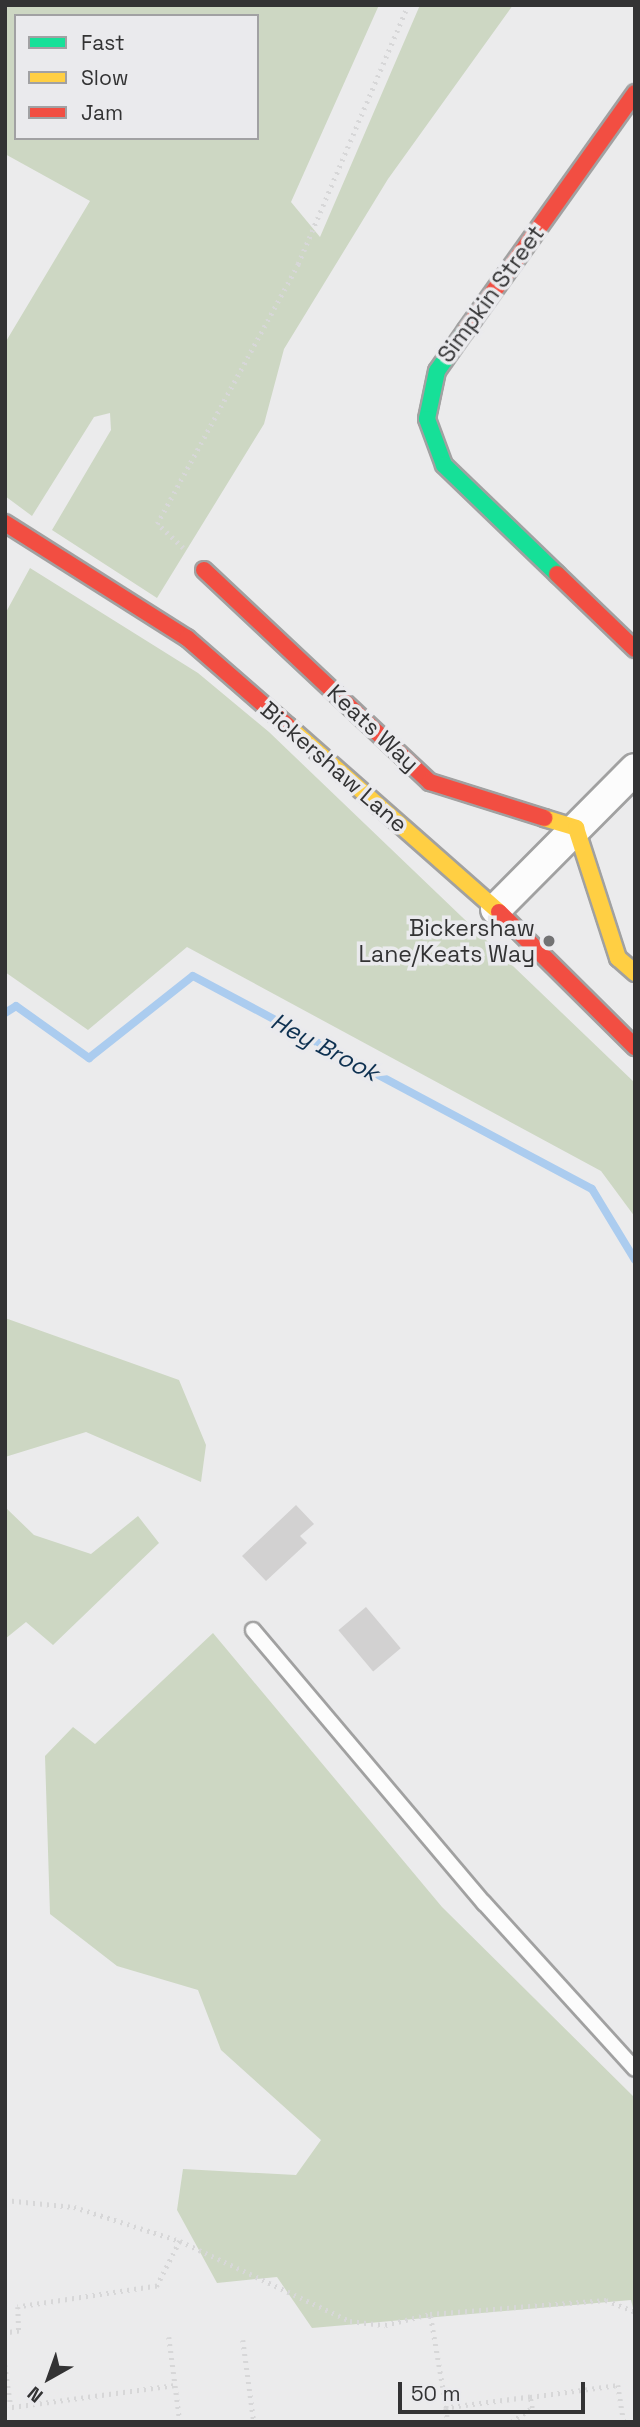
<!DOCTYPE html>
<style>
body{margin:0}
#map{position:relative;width:640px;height:2427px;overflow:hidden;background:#ebebec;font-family:"Space Grotesk",sans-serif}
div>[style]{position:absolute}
.green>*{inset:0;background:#cdd7c3}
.stream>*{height:8px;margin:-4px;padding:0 4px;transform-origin:4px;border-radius:4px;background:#abccef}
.building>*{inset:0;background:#d2d1d1;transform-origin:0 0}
.path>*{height:4.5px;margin-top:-2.25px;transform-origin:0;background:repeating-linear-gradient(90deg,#d7d7d8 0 2px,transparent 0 7px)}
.roads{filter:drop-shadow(2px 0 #a1a1a1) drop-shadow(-2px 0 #a1a1a1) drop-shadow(0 2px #a1a1a1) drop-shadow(0 -2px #a1a1a1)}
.lane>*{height:14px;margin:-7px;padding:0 7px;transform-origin:7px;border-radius:7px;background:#fcfcfc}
.street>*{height:30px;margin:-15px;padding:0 15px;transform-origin:15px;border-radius:15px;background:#fcfcfc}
.fast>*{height:16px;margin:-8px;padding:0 8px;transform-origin:8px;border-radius:8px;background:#16e098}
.slow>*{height:16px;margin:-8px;padding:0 8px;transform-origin:8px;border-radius:8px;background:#ffcf43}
.jam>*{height:16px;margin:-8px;padding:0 8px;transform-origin:8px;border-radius:8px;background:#f24e42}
.dots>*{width:19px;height:19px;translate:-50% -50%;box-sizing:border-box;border:4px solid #eaeaed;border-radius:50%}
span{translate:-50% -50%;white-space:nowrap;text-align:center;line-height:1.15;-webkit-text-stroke:7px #eaeaed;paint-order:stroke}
.street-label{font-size:23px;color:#333334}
.poi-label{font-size:23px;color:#333334}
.right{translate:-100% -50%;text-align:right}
.water-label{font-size:24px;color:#0e3151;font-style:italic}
.frame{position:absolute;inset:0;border:7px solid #333334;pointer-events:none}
.legend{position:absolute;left:14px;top:14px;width:245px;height:126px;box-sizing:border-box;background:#eaeaed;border:2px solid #a1a1a3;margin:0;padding:9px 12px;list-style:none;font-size:21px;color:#333334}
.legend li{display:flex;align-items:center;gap:14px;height:35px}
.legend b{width:35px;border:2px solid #a1a1a3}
.north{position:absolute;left:14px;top:2343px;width:70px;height:70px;-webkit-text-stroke:5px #eaeaed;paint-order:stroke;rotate:220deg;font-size:19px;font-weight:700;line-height:28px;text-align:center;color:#333334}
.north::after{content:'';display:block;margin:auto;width:24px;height:32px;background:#333334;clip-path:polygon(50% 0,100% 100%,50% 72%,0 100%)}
.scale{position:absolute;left:398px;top:2382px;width:187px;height:32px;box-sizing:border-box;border:4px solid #333334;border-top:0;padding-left:9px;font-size:21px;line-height:24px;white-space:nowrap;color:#333334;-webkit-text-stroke:5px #eaeaed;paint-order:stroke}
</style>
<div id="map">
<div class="green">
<i style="clip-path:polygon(evenodd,5px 5px,379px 5px,291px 202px,320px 237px,420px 5px,513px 5px,388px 179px,284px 349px,264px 424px,157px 598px,52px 530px,111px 430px,110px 413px,94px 417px,32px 516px,5px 496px,5px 343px,90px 201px,5px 154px,5px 5px,16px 16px,257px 16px,257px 138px,16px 138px,16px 16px)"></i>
<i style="clip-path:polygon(30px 568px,198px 673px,269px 732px,635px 1083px,635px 1217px,601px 1171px,187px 947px,88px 1030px,5px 972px,5px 614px)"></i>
<i style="clip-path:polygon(5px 1318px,179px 1380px,206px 1445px,201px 1482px,86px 1432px,5px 1457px)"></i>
<i style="clip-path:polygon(5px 1507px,34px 1535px,91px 1554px,138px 1516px,159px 1543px,53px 1645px,26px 1622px,5px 1639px)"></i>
<i style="clip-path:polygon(213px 1633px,442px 1907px,635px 2098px,635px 2316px,631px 2300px,312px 2328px,277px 2277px,217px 2283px,177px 2210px,183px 2169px,296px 2175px,321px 2140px,221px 2050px,198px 1990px,117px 1966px,50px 1914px,45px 1756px,73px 1727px,95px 1744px)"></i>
</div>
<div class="stream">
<i style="left:5px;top:1013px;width:13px;rotate:-32deg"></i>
<i style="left:16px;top:1006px;width:90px;rotate:35.5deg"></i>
<i style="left:89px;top:1058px;width:132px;rotate:-38.3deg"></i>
<i style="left:193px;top:976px;width:452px;rotate:28.1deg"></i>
<i style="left:592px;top:1189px;width:83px;rotate:58.8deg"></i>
</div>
<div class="building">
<i style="clip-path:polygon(296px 1505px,314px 1524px,300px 1536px,307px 1543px,266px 1581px,242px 1556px)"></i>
<i style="left:366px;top:1607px;width:54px;height:36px;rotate:50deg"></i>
</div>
<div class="path">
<i style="left:183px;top:548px;width:35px;rotate:-137deg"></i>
<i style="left:157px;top:524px;width:296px;rotate:-61.5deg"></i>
<i style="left:298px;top:264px;width:281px;rotate:-67deg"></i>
<i style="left:5px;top:2200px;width:69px;rotate:5.8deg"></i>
<i style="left:74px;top:2207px;width:111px;rotate:17.8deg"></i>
<i style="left:180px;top:2241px;width:51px;rotate:117.1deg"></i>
<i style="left:157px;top:2286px;width:141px;rotate:171.4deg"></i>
<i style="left:18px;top:2307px;width:24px;rotate:88deg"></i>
<i style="left:19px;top:2331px;width:14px;rotate:172deg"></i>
<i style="left:180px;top:2241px;width:188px;rotate:25.2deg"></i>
<i style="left:350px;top:2321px;width:35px;rotate:7deg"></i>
<i style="left:385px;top:2325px;width:46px;rotate:-13.7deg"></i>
<i style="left:169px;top:2337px;width:86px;rotate:82.6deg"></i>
<i style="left:243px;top:2340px;width:83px;rotate:82.4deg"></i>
<i style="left:5px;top:2365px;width:42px;rotate:81.9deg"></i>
<i style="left:530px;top:2397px;width:85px;rotate:172.5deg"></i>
<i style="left:446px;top:2408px;width:95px;rotate:-99.7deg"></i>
<i style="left:430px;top:2314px;width:177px;rotate:-4.5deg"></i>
<i style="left:606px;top:2300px;width:31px;rotate:22deg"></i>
<i style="left:5px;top:2408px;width:172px;rotate:-7.7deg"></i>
<i style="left:446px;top:2408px;width:14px;rotate:82deg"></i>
<i style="left:511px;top:2422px;width:25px;rotate:-34deg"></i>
<i style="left:532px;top:2408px;width:11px;rotate:-100deg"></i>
<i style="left:530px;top:2397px;width:89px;rotate:-7.8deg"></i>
<i style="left:618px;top:2385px;width:37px;rotate:81deg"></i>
</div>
<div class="roads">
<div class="lane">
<i style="left:253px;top:1630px;width:358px;rotate:49.8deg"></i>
<i style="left:484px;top:1903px;width:224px;rotate:47.7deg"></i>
</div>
<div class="street">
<i style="left:496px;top:909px;width:197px;rotate:-45.2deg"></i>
</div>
<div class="fast">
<i style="left:466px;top:330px;width:50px;rotate:125.3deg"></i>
<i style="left:437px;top:371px;width:49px;rotate:101.8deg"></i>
<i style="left:427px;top:419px;width:49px;rotate:69.7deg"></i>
<i style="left:444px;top:465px;width:157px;rotate:44deg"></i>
</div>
<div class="slow">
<i style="left:288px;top:726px;width:281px;rotate:41.4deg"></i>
<i style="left:544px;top:818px;width:34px;rotate:17deg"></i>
<i style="left:576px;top:828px;width:137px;rotate:72.1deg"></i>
<i style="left:618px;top:958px;width:23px;rotate:41deg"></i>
</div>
<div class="jam">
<i style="left:466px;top:330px;width:291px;rotate:-54.5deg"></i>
<i style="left:5px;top:523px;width:215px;rotate:32.3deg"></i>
<i style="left:187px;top:638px;width:134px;rotate:41.1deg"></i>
<i style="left:204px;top:570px;width:310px;rotate:43.2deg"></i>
<i style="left:430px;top:782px;width:120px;rotate:17.5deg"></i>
<i style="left:557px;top:574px;width:108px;rotate:43.9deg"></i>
<i style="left:499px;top:912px;width:192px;rotate:44.8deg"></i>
</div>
</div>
<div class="dots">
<i style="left:549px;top:941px;background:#737374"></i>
</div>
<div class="street-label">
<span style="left:491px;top:294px;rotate:-54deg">Simpkin Street</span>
<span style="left:373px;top:728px;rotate:43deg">Keats Way</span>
<span style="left:334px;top:767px;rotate:41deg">Bickershaw Lane</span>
</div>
<div class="poi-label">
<span class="right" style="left:535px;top:941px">Bickershaw<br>Lane/Keats Way</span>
</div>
<div class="water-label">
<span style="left:325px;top:1047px;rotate:28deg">Hey Brook</span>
</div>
<div class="frame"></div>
<ul class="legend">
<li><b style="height:9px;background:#16e098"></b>Fast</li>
<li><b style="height:9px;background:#ffcf43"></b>Slow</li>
<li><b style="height:9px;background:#f24e42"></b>Jam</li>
</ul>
<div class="north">N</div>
<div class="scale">50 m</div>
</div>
